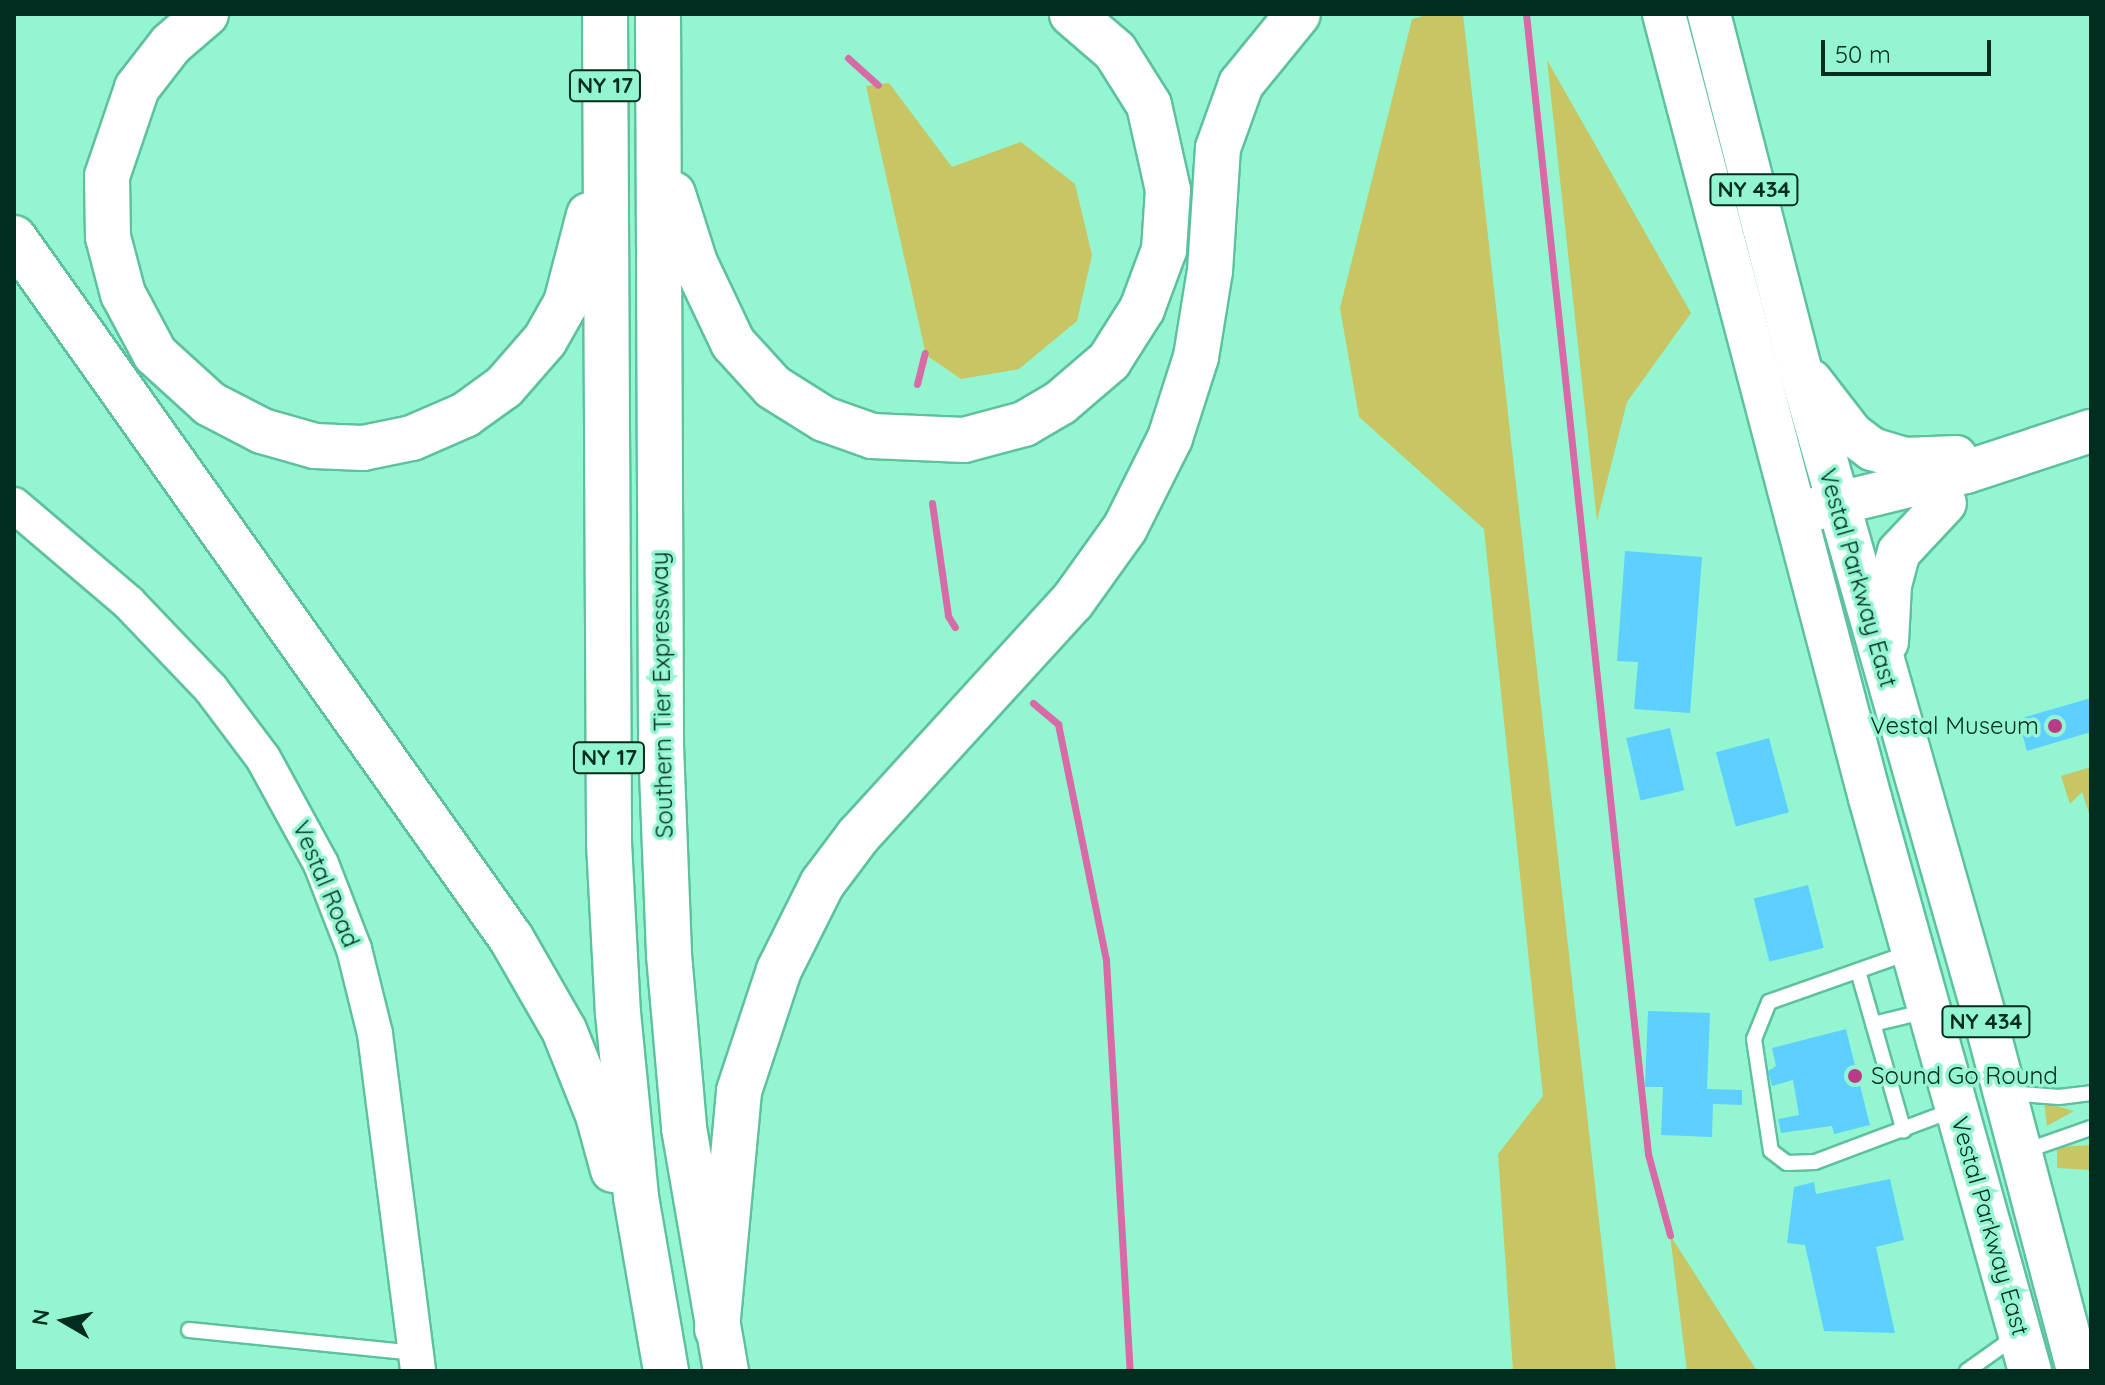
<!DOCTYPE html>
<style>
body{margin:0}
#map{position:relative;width:2105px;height:1385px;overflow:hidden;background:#94f6d1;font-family:Quicksand,sans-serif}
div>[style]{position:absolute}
.green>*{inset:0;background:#c7c564}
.stream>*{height:7px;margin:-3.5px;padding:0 3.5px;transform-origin:3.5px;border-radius:3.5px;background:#d86aa7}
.building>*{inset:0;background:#5dd0ff;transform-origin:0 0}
.roads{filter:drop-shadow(2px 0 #5ec19e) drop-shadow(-2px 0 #5ec19e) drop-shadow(0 2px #5ec19e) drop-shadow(0 -2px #5ec19e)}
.service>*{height:14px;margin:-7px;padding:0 7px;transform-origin:7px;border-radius:7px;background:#fff}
.tertiary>*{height:34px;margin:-17px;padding:0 17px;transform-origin:17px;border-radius:17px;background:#fff}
.primary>*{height:42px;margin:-21px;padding:0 21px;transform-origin:21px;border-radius:21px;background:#fff}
.motorway>*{height:44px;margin:-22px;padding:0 22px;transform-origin:22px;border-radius:22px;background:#fff}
.dots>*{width:22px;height:22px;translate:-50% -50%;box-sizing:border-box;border:4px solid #94f6d1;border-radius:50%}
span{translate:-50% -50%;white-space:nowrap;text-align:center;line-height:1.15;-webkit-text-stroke:7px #94f6d1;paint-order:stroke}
.shield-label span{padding:2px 6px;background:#94f6d1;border:2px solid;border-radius:6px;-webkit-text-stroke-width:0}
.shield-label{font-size:22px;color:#012d20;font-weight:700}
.street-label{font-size:24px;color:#012d20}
.poi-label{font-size:24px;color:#012d20}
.right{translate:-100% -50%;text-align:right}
.left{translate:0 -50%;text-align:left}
.frame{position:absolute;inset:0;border:16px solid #012d20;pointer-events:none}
.north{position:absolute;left:24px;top:1281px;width:80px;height:80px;-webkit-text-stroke:6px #94f6d1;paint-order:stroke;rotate:279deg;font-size:22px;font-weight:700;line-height:32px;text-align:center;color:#012d20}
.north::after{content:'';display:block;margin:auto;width:28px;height:36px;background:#012d20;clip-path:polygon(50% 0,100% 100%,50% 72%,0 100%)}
.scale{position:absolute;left:1821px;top:40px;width:170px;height:36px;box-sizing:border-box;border:4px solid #012d20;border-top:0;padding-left:10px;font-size:24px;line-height:28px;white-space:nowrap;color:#012d20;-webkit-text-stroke:6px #94f6d1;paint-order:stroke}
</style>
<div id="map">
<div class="green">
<i style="clip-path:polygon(1431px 14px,1463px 14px,1616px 1371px,1513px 1371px,1498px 1154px,1543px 1096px,1484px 529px,1359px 417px,1340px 308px,1412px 19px)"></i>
<i style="clip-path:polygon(1547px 60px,1691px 313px,1627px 402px,1597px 521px)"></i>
<i style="clip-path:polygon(889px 83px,952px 167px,1021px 142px,1075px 184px,1092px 255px,1077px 321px,1019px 369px,961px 379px,926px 355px,866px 86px)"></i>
<i style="clip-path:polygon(2091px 767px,2091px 812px,2089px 813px,2082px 792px,2070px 804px,2061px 776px)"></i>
<i style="clip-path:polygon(2044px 1101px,2053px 1105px,2074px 1111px,2047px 1126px)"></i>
<i style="clip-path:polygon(2091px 1145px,2091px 1170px,2057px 1168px,2057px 1147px)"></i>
<i style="clip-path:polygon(1670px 1235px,1757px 1371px,1687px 1371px)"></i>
</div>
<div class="stream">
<i style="left:1526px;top:14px;width:1147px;rotate:83.89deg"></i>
<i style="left:1648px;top:1154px;width:84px;rotate:74.8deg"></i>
<i style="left:848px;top:58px;width:40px;rotate:42deg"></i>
<i style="left:917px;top:384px;width:32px;rotate:-76deg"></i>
<i style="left:932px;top:503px;width:114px;rotate:81.9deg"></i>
<i style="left:948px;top:616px;width:13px;rotate:58deg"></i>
<i style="left:1033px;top:703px;width:33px;rotate:40deg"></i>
<i style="left:1058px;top:724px;width:241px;rotate:78.5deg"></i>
<i style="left:1106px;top:960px;width:412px;rotate:86.7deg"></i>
</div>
<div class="building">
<i style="clip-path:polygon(1625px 551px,1702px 557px,1690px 713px,1634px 709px,1638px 662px,1617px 661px)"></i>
<i style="clip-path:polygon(2091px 698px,2091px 732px,2027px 751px,2018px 719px)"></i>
<i style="left:1670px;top:728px;width:64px;height:45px;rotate:77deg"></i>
<i style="left:1769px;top:738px;width:77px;height:55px;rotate:75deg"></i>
<i style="left:1808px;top:885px;width:65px;height:56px;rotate:76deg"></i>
<i style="clip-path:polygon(1648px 1011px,1710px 1013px,1707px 1089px,1742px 1090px,1742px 1105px,1713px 1104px,1712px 1137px,1661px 1135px,1663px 1087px,1645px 1087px)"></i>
<i style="clip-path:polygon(1846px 1029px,1870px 1125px,1834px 1134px,1832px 1126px,1781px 1133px,1778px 1119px,1799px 1115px,1793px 1080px,1772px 1086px,1768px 1071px,1776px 1066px,1772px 1048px)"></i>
<i style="clip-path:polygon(1890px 1179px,1904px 1240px,1876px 1247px,1895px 1333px,1824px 1331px,1805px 1245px,1787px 1243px,1794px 1187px,1814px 1182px,1816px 1194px)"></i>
</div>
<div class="roads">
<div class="service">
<i style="left:1908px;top:953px;width:147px;rotate:160.6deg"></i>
<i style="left:1769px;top:1002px;width:40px;rotate:112deg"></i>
<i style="left:1754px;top:1039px;width:113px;rotate:81.4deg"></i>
<i style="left:1771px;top:1151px;width:20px;rotate:37deg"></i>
<i style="left:1787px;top:1163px;width:28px;rotate:-2deg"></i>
<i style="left:1815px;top:1162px;width:147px;rotate:-20.6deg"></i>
<i style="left:1858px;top:971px;width:166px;rotate:74deg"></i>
<i style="left:1873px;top:1024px;width:56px;rotate:-13.5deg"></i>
<i style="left:2008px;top:1093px;width:51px;rotate:4.5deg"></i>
<i style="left:2059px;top:1097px;width:32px;rotate:-7deg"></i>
<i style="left:2025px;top:1151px;width:70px;rotate:-19.2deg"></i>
<i style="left:189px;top:1330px;width:228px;rotate:5.8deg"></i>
<i style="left:1967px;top:1371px;width:60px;rotate:-35.5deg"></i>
</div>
<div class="tertiary">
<i style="left:14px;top:505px;width:150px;rotate:40.4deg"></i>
<i style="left:128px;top:602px;width:120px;rotate:46.3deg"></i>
<i style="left:211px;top:689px;width:86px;rotate:53deg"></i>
<i style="left:263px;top:758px;width:121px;rotate:61.3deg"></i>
<i style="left:321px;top:864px;width:91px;rotate:68.8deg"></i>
<i style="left:354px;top:949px;width:88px;rotate:76.1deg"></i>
<i style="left:375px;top:1034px;width:340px;rotate:82.7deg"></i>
</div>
<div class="primary">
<i style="left:1664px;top:14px;width:811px;rotate:75.28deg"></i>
<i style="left:1870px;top:798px;width:595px;rotate:74.4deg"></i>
<i style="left:1709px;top:14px;width:362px;rotate:75.6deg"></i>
<i style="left:1799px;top:365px;width:679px;rotate:74.1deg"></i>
<i style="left:1985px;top:1018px;width:365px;rotate:75.2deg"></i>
<i style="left:1811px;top:381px;width:67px;rotate:52.3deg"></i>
<i style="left:1852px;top:434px;width:25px;rotate:37deg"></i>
<i style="left:1872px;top:449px;width:34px;rotate:17deg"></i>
<i style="left:1905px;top:459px;width:51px;rotate:-2.2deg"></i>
<i style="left:1811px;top:510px;width:160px;rotate:-13.8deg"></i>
<i style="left:1966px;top:472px;width:132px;rotate:-18.2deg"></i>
<i style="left:1887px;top:642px;width:57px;rotate:-87deg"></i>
<i style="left:1890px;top:585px;width:34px;rotate:-75deg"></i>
<i style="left:1899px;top:552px;width:67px;rotate:-46.8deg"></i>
</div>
<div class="motorway">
<i style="left:206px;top:14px;width:46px;rotate:139.4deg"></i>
<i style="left:171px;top:44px;width:56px;rotate:127.7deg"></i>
<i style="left:137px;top:88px;width:93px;rotate:108.8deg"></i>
<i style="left:107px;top:176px;width:61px;rotate:89.1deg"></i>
<i style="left:108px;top:237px;width:59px;rotate:75.3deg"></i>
<i style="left:123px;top:294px;width:68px;rotate:61.9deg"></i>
<i style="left:155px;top:354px;width:74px;rotate:42.3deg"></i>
<i style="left:210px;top:404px;width:59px;rotate:27.4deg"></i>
<i style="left:262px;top:431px;width:55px;rotate:15.8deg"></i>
<i style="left:315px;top:446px;width:48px;rotate:2.4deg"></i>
<i style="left:363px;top:448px;width:50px;rotate:-11.5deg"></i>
<i style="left:412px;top:438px;width:58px;rotate:-23.5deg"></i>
<i style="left:465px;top:415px;width:48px;rotate:-35.7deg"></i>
<i style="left:504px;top:387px;width:62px;rotate:-48.9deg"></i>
<i style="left:545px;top:340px;width:43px;rotate:-60.4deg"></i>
<i style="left:566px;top:303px;width:91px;rotate:-75.4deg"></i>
<i style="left:605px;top:14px;width:829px;rotate:89.72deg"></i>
<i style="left:609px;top:843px;width:170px;rotate:87deg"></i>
<i style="left:618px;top:1013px;width:185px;rotate:84.4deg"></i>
<i style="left:636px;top:1197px;width:177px;rotate:80.2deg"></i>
<i style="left:658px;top:14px;width:731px;rotate:89.76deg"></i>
<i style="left:661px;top:745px;width:210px;rotate:87.8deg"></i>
<i style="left:669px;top:955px;width:174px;rotate:85deg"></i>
<i style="left:684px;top:1128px;width:247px;rotate:80.2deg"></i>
<i style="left:673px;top:194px;width:72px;rotate:72.3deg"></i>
<i style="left:695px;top:263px;width:89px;rotate:64.6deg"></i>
<i style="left:733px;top:343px;width:59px;rotate:47.7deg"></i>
<i style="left:773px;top:387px;width:60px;rotate:32.1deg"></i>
<i style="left:824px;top:419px;width:51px;rotate:19.5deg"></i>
<i style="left:872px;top:436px;width:92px;rotate:2.5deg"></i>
<i style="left:964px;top:440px;width:62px;rotate:-14.9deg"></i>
<i style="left:1024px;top:424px;width:42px;rotate:-30.3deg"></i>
<i style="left:1060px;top:403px;width:65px;rotate:-40.6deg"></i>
<i style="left:1109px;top:361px;width:62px;rotate:-57.6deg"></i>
<i style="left:1142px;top:309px;width:63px;rotate:-69.6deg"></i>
<i style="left:1164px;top:250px;width:60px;rotate:-86.2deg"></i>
<i style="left:1168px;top:190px;width:87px;rotate:-102.6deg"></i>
<i style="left:1149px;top:105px;width:64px;rotate:-122.2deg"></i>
<i style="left:1115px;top:51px;width:57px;rotate:-139.3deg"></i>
<i style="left:14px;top:238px;width:858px;rotate:54.63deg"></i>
<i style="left:511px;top:938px;width:106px;rotate:60.1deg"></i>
<i style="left:564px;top:1030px;width:92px;rotate:68.2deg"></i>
<i style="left:598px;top:1115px;width:57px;rotate:74.7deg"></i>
<i style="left:717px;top:1329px;width:239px;rotate:-84.7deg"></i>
<i style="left:739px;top:1091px;width:127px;rotate:-71.7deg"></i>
<i style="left:779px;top:970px;width:96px;rotate:-63.4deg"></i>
<i style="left:822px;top:884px;width:60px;rotate:-53.1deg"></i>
<i style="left:858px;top:836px;width:317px;rotate:-47.6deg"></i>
<i style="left:1072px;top:602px;width:91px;rotate:-54.4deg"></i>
<i style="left:1125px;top:528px;width:101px;rotate:-63.4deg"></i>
<i style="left:1170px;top:438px;width:85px;rotate:-72.2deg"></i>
<i style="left:1196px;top:357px;width:87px;rotate:-80.8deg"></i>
<i style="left:1210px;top:271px;width:123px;rotate:-86.3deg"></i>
<i style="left:1218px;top:148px;width:68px;rotate:-70.2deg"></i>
<i style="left:1241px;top:84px;width:90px;rotate:-50.8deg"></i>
</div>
</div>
<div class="dots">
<i style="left:2055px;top:726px;background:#b93a86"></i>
<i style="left:1855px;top:1076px;background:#b93a86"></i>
</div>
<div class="shield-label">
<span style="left:605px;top:86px">NY 17</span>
<span style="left:1754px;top:190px">NY 434</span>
<span style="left:609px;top:758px">NY 17</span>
<span style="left:1986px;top:1022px">NY 434</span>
</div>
<div class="street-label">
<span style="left:1858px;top:578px;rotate:74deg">Vestal Parkway East</span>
<span style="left:662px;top:695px;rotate:-91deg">Southern Tier Expressway</span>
<span style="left:326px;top:884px;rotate:67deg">Vestal Road</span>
<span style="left:1990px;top:1226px;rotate:74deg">Vestal Parkway East</span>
</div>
<div class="poi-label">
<span class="right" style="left:2039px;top:726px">Vestal Museum</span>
<span class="left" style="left:1871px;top:1076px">Sound Go Round</span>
</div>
<div class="frame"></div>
<div class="north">N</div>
<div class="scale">50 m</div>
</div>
